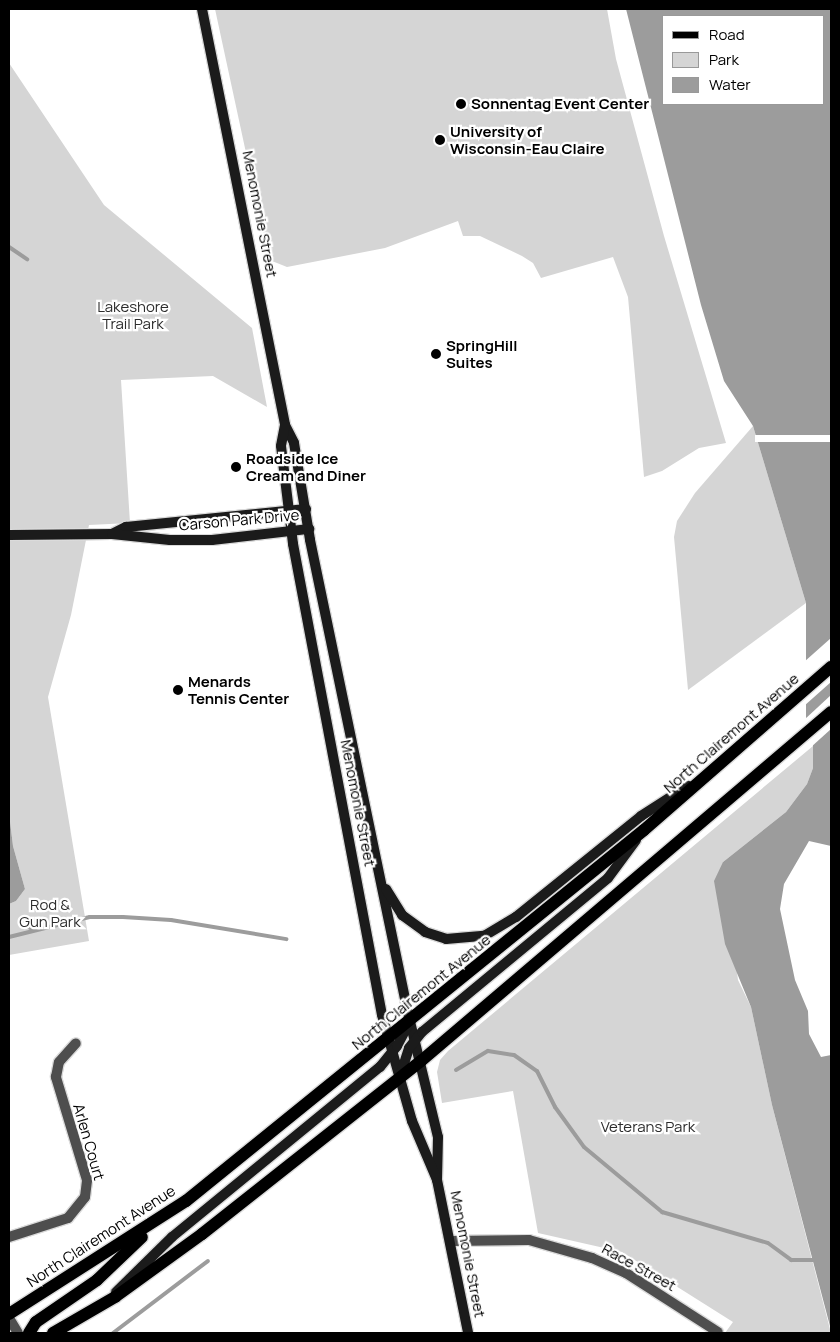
<!DOCTYPE html>
<style>
body{margin:0}
#map{position:relative;width:840px;height:1342px;overflow:hidden;background:#fff;font-family:Manrope,sans-serif}
div>[style]{position:absolute}
.green>*{inset:0;background:#d5d5d5}
.water>*{inset:0;background:#9c9c9c}
.pier>*{inset:0;background:#fff;transform-origin:0 0}
.stream>*{height:4px;margin:-2px;padding:0 2px;transform-origin:2px;border-radius:2px;background:#9c9c9c}
.roads{filter:drop-shadow(1px 0 #dbdbdb) drop-shadow(-1px 0 #dbdbdb) drop-shadow(0 1px #dbdbdb) drop-shadow(0 -1px #dbdbdb)}
.street>*{height:10px;margin:-5px;padding:0 5px;transform-origin:5px;border-radius:5px;background:#4e4e4e}
.secondary>*{height:10px;margin:-5px;padding:0 5px;transform-origin:5px;border-radius:5px;background:#1b1b1b}
.primary>*{height:12px;margin:-6px;padding:0 6px;transform-origin:6px;border-radius:6px;background:#000}
.dots>*{width:14px;height:14px;translate:-50% -50%;box-sizing:border-box;border:2px solid #fff;border-radius:50%}
span{translate:-50% -50%;white-space:nowrap;text-align:center;line-height:1.15;-webkit-text-stroke:4.5px #fff;paint-order:stroke}
.poi-label{font-size:15px;color:#000;font-weight:700}
.left{translate:0 -50%;text-align:left}
.street-label{font-size:15px;color:#000}
.park-label{font-size:15px;color:#2c2c2c}
.frame{position:absolute;inset:0;border:10px solid #000;pointer-events:none}
.legend{position:absolute;left:662px;top:15px;width:162px;height:90px;box-sizing:border-box;background:#fff;border:1px solid #999;margin:0;padding:6px 9px;list-style:none;font-size:15px;color:#000}
.legend li{display:flex;align-items:center;gap:10px;height:25px}
.legend b{width:25px;border:1px solid #999}
</style>
<div id="map">
<div class="green">
<i style="clip-path:polygon(215px 9px,607px 9px,616px 59px,664px 236px,726px 443px,699px 448px,662px 471px,644px 477px,628px 297px,613px 257px,541px 278px,533px 263px,522px 256px,480px 236px,463px 236px,458px 221px,385px 248px,287px 267px,272px 261px,268px 255px)"></i>
<i style="clip-path:polygon(9px 63px,104px 205px,252px 328px,267px 407px,213px 376px,121px 380px,130px 523px,89px 525px,71px 615px,48px 697px,89px 941px,9px 955px,9px 904px,16px 901px,25px 889px,13px 846px,9px 813px)"></i>
<i style="clip-path:polygon(753px 426px,806px 603px,688px 690px,674px 537px,677px 521px,695px 493px)"></i>
<i style="clip-path:polygon(813px 746px,813px 768px,807px 784px,786px 812px,723px 862px,738px 980px,751px 1007px,772px 1105px,831px 1333px,725px 1333px,733px 1322px,622px 1252px,538px 1233px,513px 1091px,442px 1103px,437px 1072px,440px 1060px,448px 1051px)"></i>
</div>
<div class="water">
<i style="clip-path:polygon(evenodd,626px 9px,831px 9px,831px 846px,809px 841px,784px 884px,780px 909px,795px 980px,808px 1011px,809px 1034px,821px 1057px,831px 1055px,831px 1330px,772px 1105px,751px 1007px,725px 944px,714px 881px,723px 862px,786px 812px,807px 784px,813px 768px,813px 746px,806px 717px,806px 603px,753px 426px,724px 381px,701px 305px,626px 9px,664px 16px,824px 16px,824px 104px,664px 104px,664px 16px)"></i>
<i style="clip-path:polygon(9px 813px,13px 846px,25px 889px,16px 901px,9px 904px)"></i>
</div>
<div class="pier">
<i style="left:831px;top:435px;width:7px;height:76px;rotate:90deg"></i>
<i style="clip-path:polygon(831px 638px,831px 682px,804px 706px,804px 662px)"></i>
<i style="clip-path:polygon(831px 695px,831px 729px,810px 748px,804px 720px)"></i>
</div>
<div class="stream">
<i style="left:9px;top:247px;width:22px;rotate:34deg"></i>
<i style="left:27px;top:926px;width:8px;rotate:30deg"></i>
<i style="left:9px;top:937px;width:83px;rotate:-13.9deg"></i>
<i style="left:90px;top:917px;width:33px"></i>
<i style="left:123px;top:917px;width:48px;rotate:3.6deg"></i>
<i style="left:171px;top:920px;width:117px;rotate:9.4deg"></i>
<i style="left:456px;top:1070px;width:37px;rotate:-31deg"></i>
<i style="left:488px;top:1051px;width:26px;rotate:9deg"></i>
<i style="left:514px;top:1055px;width:28px;rotate:35deg"></i>
<i style="left:537px;top:1071px;width:40px;rotate:63.4deg"></i>
<i style="left:555px;top:1107px;width:49px;rotate:54.1deg"></i>
<i style="left:584px;top:1147px;width:102px;rotate:39.8deg"></i>
<i style="left:662px;top:1212px;width:110px;rotate:16.3deg"></i>
<i style="left:768px;top:1243px;width:29px;rotate:36deg"></i>
<i style="left:791px;top:1260px;width:24px"></i>
<i style="left:113px;top:1333px;width:119px;rotate:-37.2deg"></i>
</div>
<div class="roads">
<div class="street">
<i style="left:9px;top:1237px;width:62px;rotate:-17.9deg"></i>
<i style="left:68px;top:1218px;width:27px;rotate:-51deg"></i>
<i style="left:85px;top:1197px;width:17px;rotate:-83deg"></i>
<i style="left:87px;top:1180px;width:108px;rotate:-106.8deg"></i>
<i style="left:56px;top:1077px;width:15px;rotate:-79deg"></i>
<i style="left:59px;top:1062px;width:25px;rotate:-48deg"></i>
<i style="left:451px;top:1241px;width:78px;rotate:-0.7deg"></i>
<i style="left:529px;top:1240px;width:66px;rotate:15.9deg"></i>
<i style="left:592px;top:1258px;width:37px;rotate:24deg"></i>
<i style="left:626px;top:1273px;width:109px;rotate:32.7deg"></i>
<i style="left:9px;top:1318px;width:17px;rotate:59deg"></i>
</div>
<div class="secondary">
<i style="left:202px;top:9px;width:424px;rotate:78.7deg"></i>
<i style="left:285px;top:425px;width:20px;rotate:63deg"></i>
<i style="left:294px;top:443px;width:98px;rotate:80.6deg"></i>
<i style="left:310px;top:540px;width:475px;rotate:78.3deg"></i>
<i style="left:406px;top:1005px;width:136px;rotate:76.4deg"></i>
<i style="left:438px;top:1137px;width:43px;rotate:91.3deg"></i>
<i style="left:285px;top:425px;width:21px;rotate:101deg"></i>
<i style="left:281px;top:446px;width:99px;rotate:83deg"></i>
<i style="left:293px;top:544px;width:479px;rotate:79.3deg"></i>
<i style="left:382px;top:1015px;width:110px;rotate:74.2deg"></i>
<i style="left:412px;top:1121px;width:64px;rotate:67deg"></i>
<i style="left:437px;top:1180px;width:156px;rotate:78.5deg"></i>
<i style="left:112px;top:534px;width:16px;rotate:-27deg"></i>
<i style="left:126px;top:527px;width:181px;rotate:-5.7deg"></i>
<i style="left:9px;top:535px;width:103px;rotate:-0.6deg"></i>
<i style="left:112px;top:534px;width:58px;rotate:5.9deg"></i>
<i style="left:170px;top:540px;width:42px"></i>
<i style="left:212px;top:540px;width:98px;rotate:-6.5deg"></i>
<i style="left:386px;top:889px;width:31px;rotate:58deg"></i>
<i style="left:402px;top:915px;width:29px;rotate:36deg"></i>
<i style="left:425px;top:932px;width:22px;rotate:18deg"></i>
<i style="left:446px;top:939px;width:38px;rotate:-5deg"></i>
<i style="left:484px;top:936px;width:37px;rotate:-31deg"></i>
<i style="left:516px;top:917px;width:161px;rotate:-38.9deg"></i>
<i style="left:641px;top:816px;width:56px;rotate:-32.6deg"></i>
<i style="left:400px;top:1076px;width:29px;rotate:-72deg"></i>
<i style="left:409px;top:1048px;width:21px;rotate:-51deg"></i>
<i style="left:422px;top:1032px;width:241px;rotate:-39.6deg"></i>
<i style="left:608px;top:878px;width:47px;rotate:-53.6deg"></i>
<i style="left:116px;top:1292px;width:78px;rotate:-44.5deg"></i>
<i style="left:172px;top:1237px;width:269px;rotate:-39.3deg"></i>
<i style="left:380px;top:1067px;width:27px;rotate:-51deg"></i>
<i style="left:397px;top:1046px;width:27px;rotate:-62deg"></i>
</div>
<div class="primary">
<i style="left:9px;top:1314px;width:210px;rotate:-32.6deg"></i>
<i style="left:186px;top:1201px;width:589px;rotate:-39.01deg"></i>
<i style="left:644px;top:830px;width:248px;rotate:-41.1deg"></i>
<i style="left:29px;top:1333px;width:13px;rotate:-58deg"></i>
<i style="left:36px;top:1322px;width:74px;rotate:-34.5deg"></i>
<i style="left:97px;top:1280px;width:62px;rotate:-43.7deg"></i>
<i style="left:53px;top:1333px;width:72px;rotate:-30.1deg"></i>
<i style="left:115px;top:1297px;width:107px;rotate:-35.9deg"></i>
<i style="left:202px;top:1234px;width:279px;rotate:-38.3deg"></i>
<i style="left:421px;top:1061px;width:538px;rotate:-40.41deg"></i>
</div>
</div>
<div class="dots">
<i style="left:461px;top:104px;background:#000"></i>
<i style="left:440px;top:140px;background:#000"></i>
<i style="left:436px;top:354px;background:#000"></i>
<i style="left:236px;top:467px;background:#000"></i>
<i style="left:178px;top:690px;background:#000"></i>
</div>
<div class="poi-label">
<span class="left" style="left:471px;top:104px">Sonnentag Event Center</span>
<span class="left" style="left:450px;top:140px">University of<br>Wisconsin-Eau Claire</span>
<span class="left" style="left:446px;top:354px">SpringHill<br>Suites</span>
<span class="left" style="left:246px;top:467px">Roadside Ice<br>Cream and Diner</span>
<span class="left" style="left:188px;top:690px">Menards<br>Tennis Center</span>
</div>
<div class="street-label">
<span style="left:260px;top:214px;rotate:79deg">Menomonie Street</span>
<span style="left:239px;top:520px;rotate:-5deg">Carson Park Drive</span>
<span style="left:731px;top:733px;rotate:-41deg">North Clairemont Avenue</span>
<span style="left:358px;top:803px;rotate:79deg">Menomonie Street</span>
<span style="left:421px;top:992px;rotate:-39deg">North Clairemont Avenue</span>
<span style="left:89px;top:1142px;rotate:74deg">Arlen Court</span>
<span style="left:101px;top:1236px;rotate:-33deg">North Clairemont Avenue</span>
<span style="left:468px;top:1254px;rotate:79deg">Menomonie Street</span>
<span style="left:639px;top:1267px;rotate:29deg">Race Street</span>
</div>
<div class="park-label">
<span style="left:133px;top:315px">Lakeshore<br>Trail Park</span>
<span style="left:50px;top:913px">Rod &amp;<br>Gun Park</span>
<span style="left:648px;top:1127px">Veterans Park</span>
</div>
<div class="frame"></div>
<ul class="legend">
<li><b style="height:6px;background:#000"></b>Road</li>
<li><b style="height:14px;background:#d5d5d5"></b>Park</li>
<li><b style="height:14px;background:#9c9c9c"></b>Water</li>
</ul>
</div>
